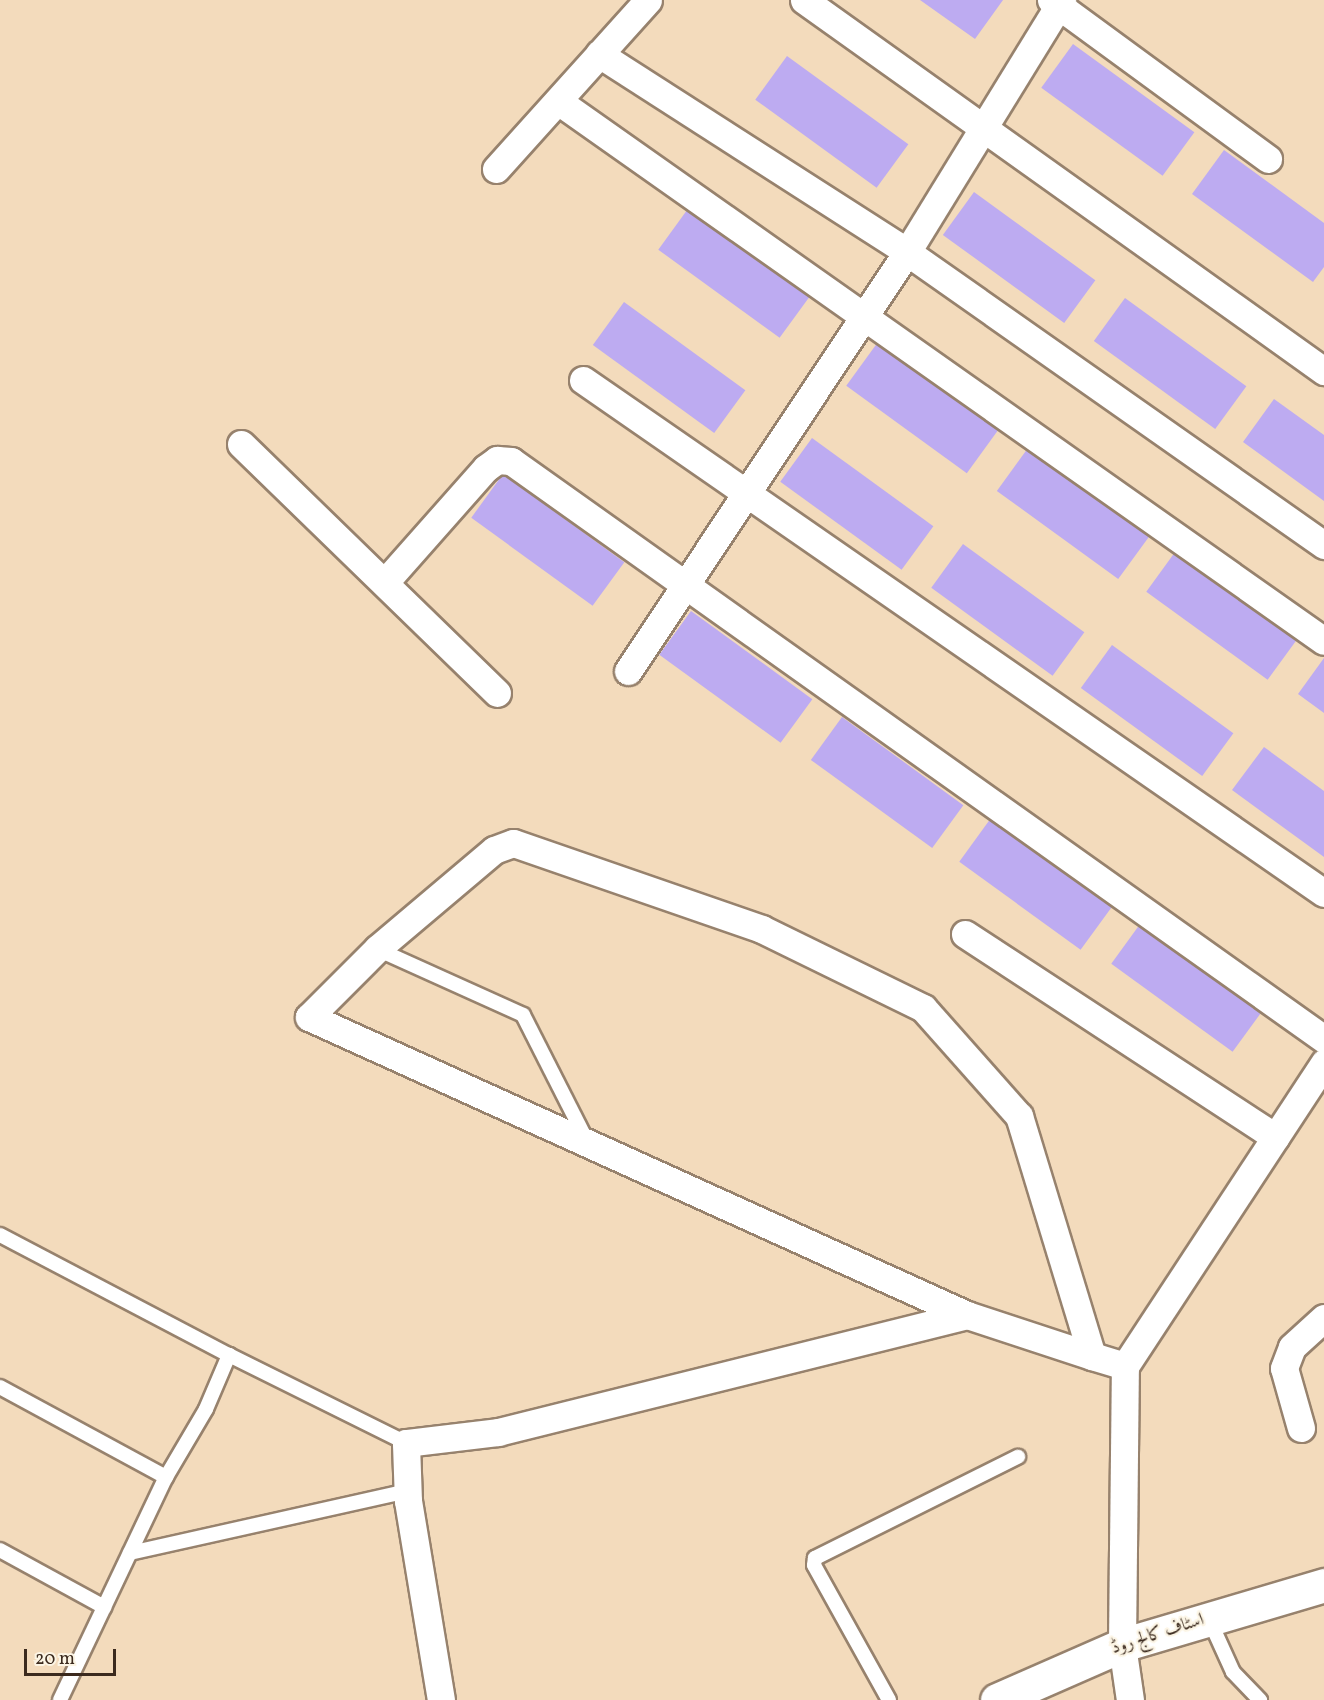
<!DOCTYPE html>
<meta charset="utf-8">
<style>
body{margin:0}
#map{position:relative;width:1324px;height:1700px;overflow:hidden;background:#f3dbbc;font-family:Vollkorn,Amiri,serif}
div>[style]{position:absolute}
.building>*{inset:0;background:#bdabf1;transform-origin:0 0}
.roads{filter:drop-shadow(2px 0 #97826d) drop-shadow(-2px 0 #97826d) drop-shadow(0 2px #97826d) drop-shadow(0 -2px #97826d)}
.service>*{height:14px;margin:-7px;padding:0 7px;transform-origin:7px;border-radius:7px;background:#fff}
.minor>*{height:27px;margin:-13.5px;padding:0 13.5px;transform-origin:13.5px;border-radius:13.5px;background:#fff}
.tertiary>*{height:33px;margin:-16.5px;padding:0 16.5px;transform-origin:16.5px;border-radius:16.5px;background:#fff}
span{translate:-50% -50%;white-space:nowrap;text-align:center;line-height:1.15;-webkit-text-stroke:4.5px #fcf5e5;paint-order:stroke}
.street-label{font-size:18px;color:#3b2a1e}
.scale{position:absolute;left:24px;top:1649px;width:92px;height:27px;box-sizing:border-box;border:3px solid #3b2a1e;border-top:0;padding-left:8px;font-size:18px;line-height:21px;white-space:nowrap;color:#3b2a1e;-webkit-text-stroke:4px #fcf5e5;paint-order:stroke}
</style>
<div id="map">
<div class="building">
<i style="clip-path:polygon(920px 0,1003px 0,975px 39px)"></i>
<i style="left:1073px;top:44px;width:150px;height:54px;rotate:36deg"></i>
<i style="left:787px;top:56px;width:150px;height:54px;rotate:36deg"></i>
<i style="clip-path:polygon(1224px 150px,1324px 223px,1324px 267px,1313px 282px,1192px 194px)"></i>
<i style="left:974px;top:192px;width:150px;height:53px;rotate:36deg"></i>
<i style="left:690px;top:206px;width:150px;height:54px;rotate:36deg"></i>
<i style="left:1125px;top:298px;width:150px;height:53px;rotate:36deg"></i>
<i style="left:624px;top:302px;width:150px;height:53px;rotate:36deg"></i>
<i style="left:878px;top:342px;width:149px;height:54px;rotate:36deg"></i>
<i style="clip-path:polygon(1274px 399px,1324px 435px,1324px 501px,1243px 442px)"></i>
<i style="left:812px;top:438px;width:150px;height:54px;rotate:36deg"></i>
<i style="left:1028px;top:448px;width:150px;height:53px;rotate:36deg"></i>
<i style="left:503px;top:474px;width:150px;height:54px;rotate:36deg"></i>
<i style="left:963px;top:544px;width:150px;height:54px;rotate:36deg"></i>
<i style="left:1178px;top:548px;width:150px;height:54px;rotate:36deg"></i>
<i style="left:691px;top:611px;width:150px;height:54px;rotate:36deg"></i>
<i style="left:1112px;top:645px;width:150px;height:53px;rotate:36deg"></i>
<i style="clip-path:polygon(1324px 658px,1324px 713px,1298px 694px)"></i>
<i style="left:842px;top:717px;width:150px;height:53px;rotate:36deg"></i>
<i style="clip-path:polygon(1264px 747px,1324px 791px,1324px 857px,1232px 790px)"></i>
<i style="left:991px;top:818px;width:150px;height:54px;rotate:36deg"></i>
<i style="left:1143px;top:920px;width:150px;height:54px;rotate:36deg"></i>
</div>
<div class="roads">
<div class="service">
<i style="left:377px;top:949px;width:160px;rotate:24.3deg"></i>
<i style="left:523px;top:1015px;width:141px;rotate:63.1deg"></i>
<i style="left:0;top:1235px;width:259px;rotate:27.7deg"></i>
<i style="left:0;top:1387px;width:189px;rotate:28.5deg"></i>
<i style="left:0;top:1550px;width:119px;rotate:28.7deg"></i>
<i style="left:130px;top:1553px;width:285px;rotate:-12.6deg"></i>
<i style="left:1209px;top:1619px;width:58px;rotate:65.6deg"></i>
<i style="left:1233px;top:1672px;width:39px;rotate:46deg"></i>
<i style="left:60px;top:1700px;width:247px;rotate:-64.6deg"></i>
<i style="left:166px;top:1477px;width:79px;rotate:-59.5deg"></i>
<i style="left:206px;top:1409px;width:59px;rotate:-66.9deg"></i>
<i style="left:229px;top:1355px;width:198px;rotate:26.4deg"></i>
<i style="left:889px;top:1700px;width:154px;rotate:-119.1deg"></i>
<i style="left:814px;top:1565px;width:7px;rotate:-82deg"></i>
<i style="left:815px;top:1558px;width:227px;rotate:-26.5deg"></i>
</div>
<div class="minor">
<i style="left:804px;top:0;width:639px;rotate:35.51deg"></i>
<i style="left:1051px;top:0;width:269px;rotate:36.2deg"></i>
<i style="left:599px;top:54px;width:366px;rotate:32.7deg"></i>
<i style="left:907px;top:252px;width:510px;rotate:35.09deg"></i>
<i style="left:558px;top:101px;width:937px;rotate:35.18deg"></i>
<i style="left:496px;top:169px;width:227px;rotate:-48deg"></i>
<i style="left:583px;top:380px;width:901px;rotate:34.7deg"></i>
<i style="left:241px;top:444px;width:357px;rotate:44.2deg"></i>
<i style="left:385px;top:582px;width:152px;rotate:-48.5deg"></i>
<i style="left:486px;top:468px;width:14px;rotate:-36deg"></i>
<i style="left:497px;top:460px;width:14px;rotate:4deg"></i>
<i style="left:511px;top:461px;width:998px;rotate:35.41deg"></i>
<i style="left:628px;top:671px;width:503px;rotate:-56.34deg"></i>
<i style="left:907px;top:252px;width:296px;rotate:-58.4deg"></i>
<i style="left:965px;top:934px;width:371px;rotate:33.2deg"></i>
<i style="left:1092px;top:1356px;width:251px;rotate:-106.9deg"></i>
<i style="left:1019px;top:1116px;width:144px;rotate:-131.6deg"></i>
<i style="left:923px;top:1008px;width:179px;rotate:-153.9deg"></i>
<i style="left:762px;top:929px;width:263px;rotate:-160.9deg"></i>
<i style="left:513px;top:843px;width:20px;rotate:160deg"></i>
<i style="left:494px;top:850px;width:153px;rotate:139.8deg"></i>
<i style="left:377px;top:949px;width:96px;rotate:135deg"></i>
<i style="left:309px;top:1017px;width:722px;rotate:24.37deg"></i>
<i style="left:967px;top:1315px;width:132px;rotate:18.2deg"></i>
<i style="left:1092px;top:1356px;width:34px;rotate:17deg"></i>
<i style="left:1301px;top:1428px;width:62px;rotate:-105.8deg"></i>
<i style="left:1284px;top:1368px;width:22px;rotate:-69deg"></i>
<i style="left:1292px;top:1347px;width:43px;rotate:-42.2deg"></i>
<i style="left:441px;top:1700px;width:202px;rotate:-99.4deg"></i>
<i style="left:408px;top:1501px;width:58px;rotate:-92deg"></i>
<i style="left:406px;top:1443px;width:93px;rotate:-6.8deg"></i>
<i style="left:498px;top:1432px;width:483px;rotate:-14deg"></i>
<i style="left:1130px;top:1700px;width:56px;rotate:-98.3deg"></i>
<i style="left:1122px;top:1645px;width:279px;rotate:-89.4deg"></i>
<i style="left:1125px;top:1366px;width:363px;rotate:-56.7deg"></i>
</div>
<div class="tertiary">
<i style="left:997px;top:1700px;width:137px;rotate:-23.7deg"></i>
<i style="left:1122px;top:1645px;width:211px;rotate:-16.5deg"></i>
</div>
</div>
<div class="street-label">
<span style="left:1158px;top:1635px;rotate:-18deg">اسٹاف کالج روڈ</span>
</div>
<div class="scale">20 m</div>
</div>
